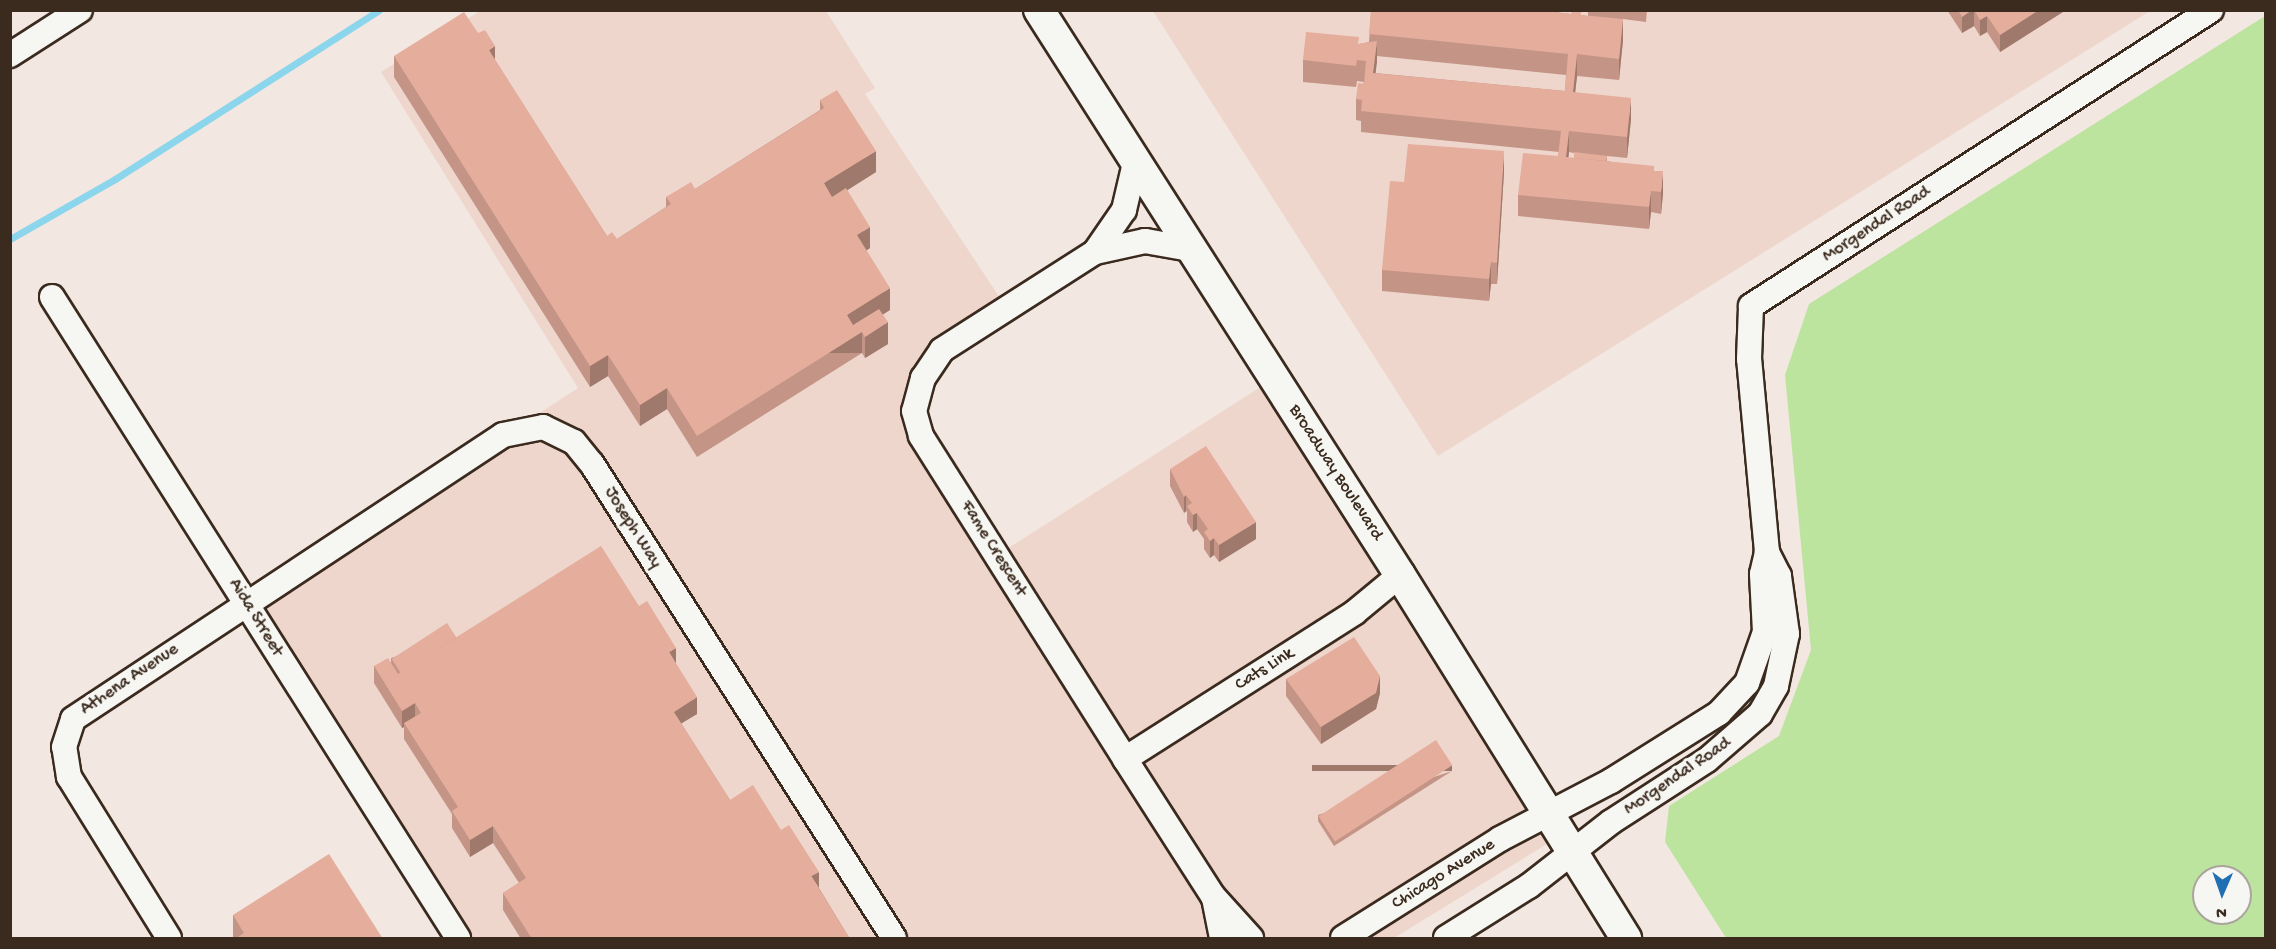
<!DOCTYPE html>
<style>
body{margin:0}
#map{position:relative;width:2276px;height:949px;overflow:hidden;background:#f2e7e1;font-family:"Gochi Hand",sans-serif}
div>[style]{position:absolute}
.built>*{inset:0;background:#eed6cc}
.green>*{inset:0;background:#bce49f}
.stream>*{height:7px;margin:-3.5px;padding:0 3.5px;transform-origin:3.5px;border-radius:3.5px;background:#8bd6ec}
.roads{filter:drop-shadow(2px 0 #3b2a1e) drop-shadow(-2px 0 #3b2a1e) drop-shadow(0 2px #3b2a1e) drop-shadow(0 -2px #3b2a1e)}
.minor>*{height:24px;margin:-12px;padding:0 12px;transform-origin:12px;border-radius:12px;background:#f6f6f2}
.major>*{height:30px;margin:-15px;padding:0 15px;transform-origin:15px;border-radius:15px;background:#f6f6f2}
.wall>*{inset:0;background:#c49586}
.shaded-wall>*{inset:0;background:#a0796d;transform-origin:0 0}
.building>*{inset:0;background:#e4ad9c;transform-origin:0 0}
span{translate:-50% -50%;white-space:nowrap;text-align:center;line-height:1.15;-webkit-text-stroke:6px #f6f6f2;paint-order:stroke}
.street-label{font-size:18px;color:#3b2a1e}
.frame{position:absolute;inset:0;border:12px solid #3b2a1e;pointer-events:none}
.north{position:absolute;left:2192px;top:865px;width:60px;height:60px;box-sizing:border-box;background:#f6f6f2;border:2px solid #aba49d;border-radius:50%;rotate:182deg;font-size:16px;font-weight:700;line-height:24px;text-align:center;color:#3b2a1e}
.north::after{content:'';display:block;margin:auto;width:21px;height:27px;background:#1f6fb2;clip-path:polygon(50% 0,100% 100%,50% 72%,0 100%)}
</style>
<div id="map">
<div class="built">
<i style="clip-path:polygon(480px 11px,826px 11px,875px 88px,865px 94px,1004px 304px,957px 339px,915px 411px,999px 554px,1273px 379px,1560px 836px,1394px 938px,460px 938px,247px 603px,578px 388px,381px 72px)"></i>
<i style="clip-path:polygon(1153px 11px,2150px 11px,1438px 456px)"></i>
</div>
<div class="green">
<i style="clip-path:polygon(evenodd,2265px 16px,2265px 938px,1726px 938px,1665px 842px,1669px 806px,1779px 736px,1811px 650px,1785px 375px,1809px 304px,2265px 16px,2204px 877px,2240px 877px,2240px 913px,2204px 913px,2204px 877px)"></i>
</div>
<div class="stream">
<i style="left:10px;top:239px;width:121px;rotate:-29.7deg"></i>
<i style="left:115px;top:179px;width:313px;rotate:-32.6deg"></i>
</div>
<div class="roads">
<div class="minor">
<i style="left:10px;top:55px;width:83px;rotate:-32.7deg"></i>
<i style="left:1190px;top:249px;width:46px;rotate:-169.9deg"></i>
<i style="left:1145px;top:241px;width:51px;rotate:167.6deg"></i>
<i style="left:1095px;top:252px;width:182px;rotate:147.4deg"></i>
<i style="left:942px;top:350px;width:34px;rotate:124deg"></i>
<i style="left:923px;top:378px;width:34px;rotate:105deg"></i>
<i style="left:914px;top:411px;width:26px;rotate:74deg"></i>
<i style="left:921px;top:436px;width:382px;rotate:57.7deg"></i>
<i style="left:1125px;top:759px;width:163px;rotate:57.3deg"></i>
<i style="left:1213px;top:896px;width:57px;rotate:47.9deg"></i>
<i style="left:1095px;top:252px;width:51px;rotate:-55.4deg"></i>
<i style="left:1124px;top:210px;width:48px;rotate:-76.8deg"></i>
<i style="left:52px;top:297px;width:759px;rotate:57.65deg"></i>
<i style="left:1125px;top:759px;width:272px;rotate:-32.5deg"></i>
<i style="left:1354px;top:613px;width:60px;rotate:-39.6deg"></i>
<i style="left:1214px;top:898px;width:41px;rotate:78.7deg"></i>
<i style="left:169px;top:938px;width:190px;rotate:-121.8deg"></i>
<i style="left:69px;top:777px;width:30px;rotate:-99deg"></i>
<i style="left:64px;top:747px;width:29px;rotate:-72deg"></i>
<i style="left:73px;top:719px;width:515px;rotate:-33.44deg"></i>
<i style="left:503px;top:435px;width:41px;rotate:-11.3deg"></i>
<i style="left:543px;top:427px;width:34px;rotate:26deg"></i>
<i style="left:574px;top:442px;width:28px;rotate:51deg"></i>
<i style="left:592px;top:464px;width:562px;rotate:57.5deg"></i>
<i style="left:1343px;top:938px;width:186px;rotate:-32.2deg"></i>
<i style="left:1500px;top:839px;width:125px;rotate:-27.6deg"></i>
<i style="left:1611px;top:781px;width:128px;rotate:-32.2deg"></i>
<i style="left:1719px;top:713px;width:41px;rotate:-47deg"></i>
<i style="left:1747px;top:683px;width:54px;rotate:-70.6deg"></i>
<i style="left:1765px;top:632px;width:58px;rotate:-93deg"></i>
<i style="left:1762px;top:574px;width:23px;rotate:-77deg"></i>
<i style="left:1767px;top:552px;width:194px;rotate:-95.3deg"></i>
<i style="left:1749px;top:359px;width:53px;rotate:-87.8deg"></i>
<i style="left:1751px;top:306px;width:547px;rotate:-32.76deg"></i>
<i style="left:1446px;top:938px;width:98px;rotate:-32.1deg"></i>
<i style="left:1529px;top:886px;width:104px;rotate:-38deg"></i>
<i style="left:1611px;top:822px;width:114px;rotate:-32.9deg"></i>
<i style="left:1707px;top:760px;width:70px;rotate:-41deg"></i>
<i style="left:1760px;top:714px;width:32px;rotate:-60deg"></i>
<i style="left:1776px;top:686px;width:53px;rotate:-78.1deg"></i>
<i style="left:1787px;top:634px;width:59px;rotate:-97.9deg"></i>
<i style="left:1779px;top:576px;width:27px;rotate:-117deg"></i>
</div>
<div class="major">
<i style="left:1039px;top:10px;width:670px;rotate:57.42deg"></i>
<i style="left:1400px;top:575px;width:428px;rotate:58.1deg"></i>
</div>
</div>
<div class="wall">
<i style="clip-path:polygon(evenodd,1355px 10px,1537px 10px,1588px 16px,1588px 10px,1647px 10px,1646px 22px,1623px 19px,1623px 40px,1619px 80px,1577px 76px,1575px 92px,1631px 119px,1627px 158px,1607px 156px,1607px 161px,1654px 171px,1663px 193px,1661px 214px,1651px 212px,1649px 229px,1518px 216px,1518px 195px,1558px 156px,1559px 152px,1361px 132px,1361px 121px,1356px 120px,1356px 99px,1364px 82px,1357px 81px,1356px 87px,1303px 82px,1303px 60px,1359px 44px,1369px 42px,1371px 12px,1355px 10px,1377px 56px,1566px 75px,1565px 91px,1375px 73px,1377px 56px,1355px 10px,1569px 152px,1574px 153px,1574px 158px,1568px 158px,1569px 152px)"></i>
<i style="clip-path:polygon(1947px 10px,2066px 10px,2000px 52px,1987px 32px,1980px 36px,1974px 26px,1962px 33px)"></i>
<i style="clip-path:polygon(394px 56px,495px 60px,607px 236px,617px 239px,666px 207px,666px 197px,695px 189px,820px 110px,820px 100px,876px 172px,847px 190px,870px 248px,866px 250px,890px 310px,883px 314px,888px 344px,865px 358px,862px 353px,697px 457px,667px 409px,640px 426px,608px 376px,590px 387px,394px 77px)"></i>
<i style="clip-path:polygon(1504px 172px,1497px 284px,1491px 284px,1489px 301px,1382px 291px,1382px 270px,1404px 182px)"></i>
<i style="clip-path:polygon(1170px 469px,1256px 539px,1219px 562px,1214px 555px,1210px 558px,1204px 549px,1204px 539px,1197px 529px,1193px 532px,1187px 522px,1187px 512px,1186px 511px,1184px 513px,1170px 486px)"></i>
<i style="clip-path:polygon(456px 637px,676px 664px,697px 714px,681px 723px,730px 800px,819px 888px,850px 939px,521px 939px,503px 910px,503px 893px,519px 883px,493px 843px,470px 857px,452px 828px,452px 814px,404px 739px,404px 727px,402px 728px,374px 683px,374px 666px,391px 663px,391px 658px)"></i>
<i style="clip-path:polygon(1286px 679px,1380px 693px,1376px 709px,1321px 744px,1286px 696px)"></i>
<i style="clip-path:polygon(1452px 771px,1334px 846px,1318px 821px,1318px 815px)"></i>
<i style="clip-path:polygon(233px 915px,383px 939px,234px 939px,233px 937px)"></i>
</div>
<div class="shaded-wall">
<i style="clip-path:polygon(1972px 10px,1974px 10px,1974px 26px,1962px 33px,1962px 17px)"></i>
<i style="clip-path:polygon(2039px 10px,2066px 10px,2000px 52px,2000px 35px)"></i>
<i style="clip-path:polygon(1987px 16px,1987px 32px,1980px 36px,1980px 20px)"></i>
<i style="clip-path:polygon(1623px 19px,1623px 40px,1619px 80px,1619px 59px)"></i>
<i style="clip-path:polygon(1377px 41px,1377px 62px,1373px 94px,1373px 73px)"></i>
<i style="clip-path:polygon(495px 46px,495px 68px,489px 50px)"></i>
<i style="clip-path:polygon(1577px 54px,1577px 76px,1573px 113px,1573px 92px)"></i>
<i style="clip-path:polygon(1631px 98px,1631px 119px,1627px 158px,1627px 137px)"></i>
<i style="clip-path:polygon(1569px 131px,1569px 152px,1566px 179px,1566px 157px)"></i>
<i style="clip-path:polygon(876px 151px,876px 172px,824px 205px,824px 183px)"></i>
<i style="clip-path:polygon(1504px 151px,1504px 172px,1497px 284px,1497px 263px)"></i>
<i style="clip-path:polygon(1663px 171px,1663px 193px,1661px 214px,1661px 192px)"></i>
<i style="clip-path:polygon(1651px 191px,1651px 212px,1649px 229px,1649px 207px)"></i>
<i style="clip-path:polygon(870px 227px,870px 248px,857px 257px,857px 235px)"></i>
<i style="clip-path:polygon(1491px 262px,1491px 284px,1489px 301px,1489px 279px)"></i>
<i style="clip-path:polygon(890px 288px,890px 310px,847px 337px,847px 315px)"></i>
<i style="clip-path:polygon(888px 322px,888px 344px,865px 358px,865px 337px)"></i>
<i style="left:862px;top:332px;width:21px;height:195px;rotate:90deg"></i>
<i style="clip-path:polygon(608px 355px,608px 376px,590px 387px,590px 366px)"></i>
<i style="clip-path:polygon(667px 388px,667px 409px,640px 426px,640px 405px)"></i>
<i style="clip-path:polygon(1186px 495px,1186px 511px,1184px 513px,1184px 497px)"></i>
<i style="clip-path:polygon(1197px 513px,1197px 529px,1193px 532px,1193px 515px)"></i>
<i style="clip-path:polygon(1256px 522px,1256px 539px,1219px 562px,1219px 545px)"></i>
<i style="clip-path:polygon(1214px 538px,1214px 555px,1210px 558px,1210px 541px)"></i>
<i style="clip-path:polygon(676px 648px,676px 664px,669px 652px)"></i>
<i style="clip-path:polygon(1380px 676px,1380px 693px,1376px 709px,1321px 744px,1321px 727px)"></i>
<i style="clip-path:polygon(697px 697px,697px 714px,674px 728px,674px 712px)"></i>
<i style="clip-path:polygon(415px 703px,415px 720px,404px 723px,404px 727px,402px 728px,402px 711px)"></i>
<i style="left:1452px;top:765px;width:6px;height:140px;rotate:90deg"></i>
<i style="clip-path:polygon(493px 826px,493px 843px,470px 857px,470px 840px)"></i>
<i style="clip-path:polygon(819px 872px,819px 888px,811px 876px)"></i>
</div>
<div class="building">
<i style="clip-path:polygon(1371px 10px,1537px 10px,1571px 14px,1572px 10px,1581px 10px,1581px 15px,1623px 19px,1619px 59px,1577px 54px,1573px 92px,1631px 98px,1627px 137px,1569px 131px,1566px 157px,1654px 166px,1654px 171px,1663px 171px,1661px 192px,1651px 191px,1649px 207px,1518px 195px,1523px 153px,1558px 156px,1561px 131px,1361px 111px,1362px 100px,1356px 99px,1358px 83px,1364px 84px,1366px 61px,1357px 60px,1356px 66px,1303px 60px,1306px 32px,1359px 37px,1358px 44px,1377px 41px,1373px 73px,1565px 91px,1568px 54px,1369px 34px)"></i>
<i style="clip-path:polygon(1958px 10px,1972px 10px,1962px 17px)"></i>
<i style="clip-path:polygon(1974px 10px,2039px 10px,2000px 35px,1987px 16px,1980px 20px)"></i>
<i style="clip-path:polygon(464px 12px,478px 33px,485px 30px,495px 46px,489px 50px,607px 236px,612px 232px,617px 239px,671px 204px,666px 197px,691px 182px,695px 189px,824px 108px,820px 100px,837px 90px,876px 151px,824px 183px,832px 197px,846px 188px,870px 227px,857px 235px,890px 288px,847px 315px,853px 325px,879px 309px,888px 322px,865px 337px,862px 332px,697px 436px,667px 388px,640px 405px,608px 355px,590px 366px,394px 56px)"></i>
<i style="clip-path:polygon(1408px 144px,1504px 151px,1497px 263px,1491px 262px,1489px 279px,1382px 270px,1390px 181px,1404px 182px)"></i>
<i style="clip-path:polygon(1574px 152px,1607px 156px,1606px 161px,1574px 158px)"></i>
<i style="clip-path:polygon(1206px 446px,1256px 522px,1219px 545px,1214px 538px,1210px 541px,1204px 532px,1208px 529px,1197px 513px,1193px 515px,1187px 506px,1192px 503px,1186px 495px,1184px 497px,1170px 469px)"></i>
<i style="clip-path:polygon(601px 546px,639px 606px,647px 601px,676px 648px,669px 652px,697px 697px,674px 712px,730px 800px,753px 785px,781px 830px,789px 825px,819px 872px,811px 876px,850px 939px,532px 939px,503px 893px,526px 878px,493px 826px,470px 840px,452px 811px,458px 807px,404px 723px,421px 713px,415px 703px,402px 711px,374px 666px,388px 658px,398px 674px)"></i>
<i style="left:447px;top:623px;width:17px;height:66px;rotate:57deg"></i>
<i style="clip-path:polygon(1354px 637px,1380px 676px,1376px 693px,1321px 727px,1286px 679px)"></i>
<i style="left:1436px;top:740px;width:30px;height:140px;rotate:57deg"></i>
<i style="clip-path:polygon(329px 854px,383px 939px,239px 939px,238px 937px,244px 933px,233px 915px)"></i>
</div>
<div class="street-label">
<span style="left:1877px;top:225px;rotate:-33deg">Morgendal Road</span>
<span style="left:1335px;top:473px;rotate:57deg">Broadway Boulevard</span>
<span style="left:632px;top:528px;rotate:58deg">Joseph Way</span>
<span style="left:993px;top:549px;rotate:58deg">Fame Crescent</span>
<span style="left:255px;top:618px;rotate:58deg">Aida Street</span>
<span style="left:1265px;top:670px;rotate:-32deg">Cats Link</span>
<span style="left:130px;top:680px;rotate:-34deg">Athena Avenue</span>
<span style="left:1678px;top:777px;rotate:-34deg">Morgendal Road</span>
<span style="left:1444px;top:875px;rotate:-32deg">Chicago Avenue</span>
</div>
<div class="frame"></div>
<div class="north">N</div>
</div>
